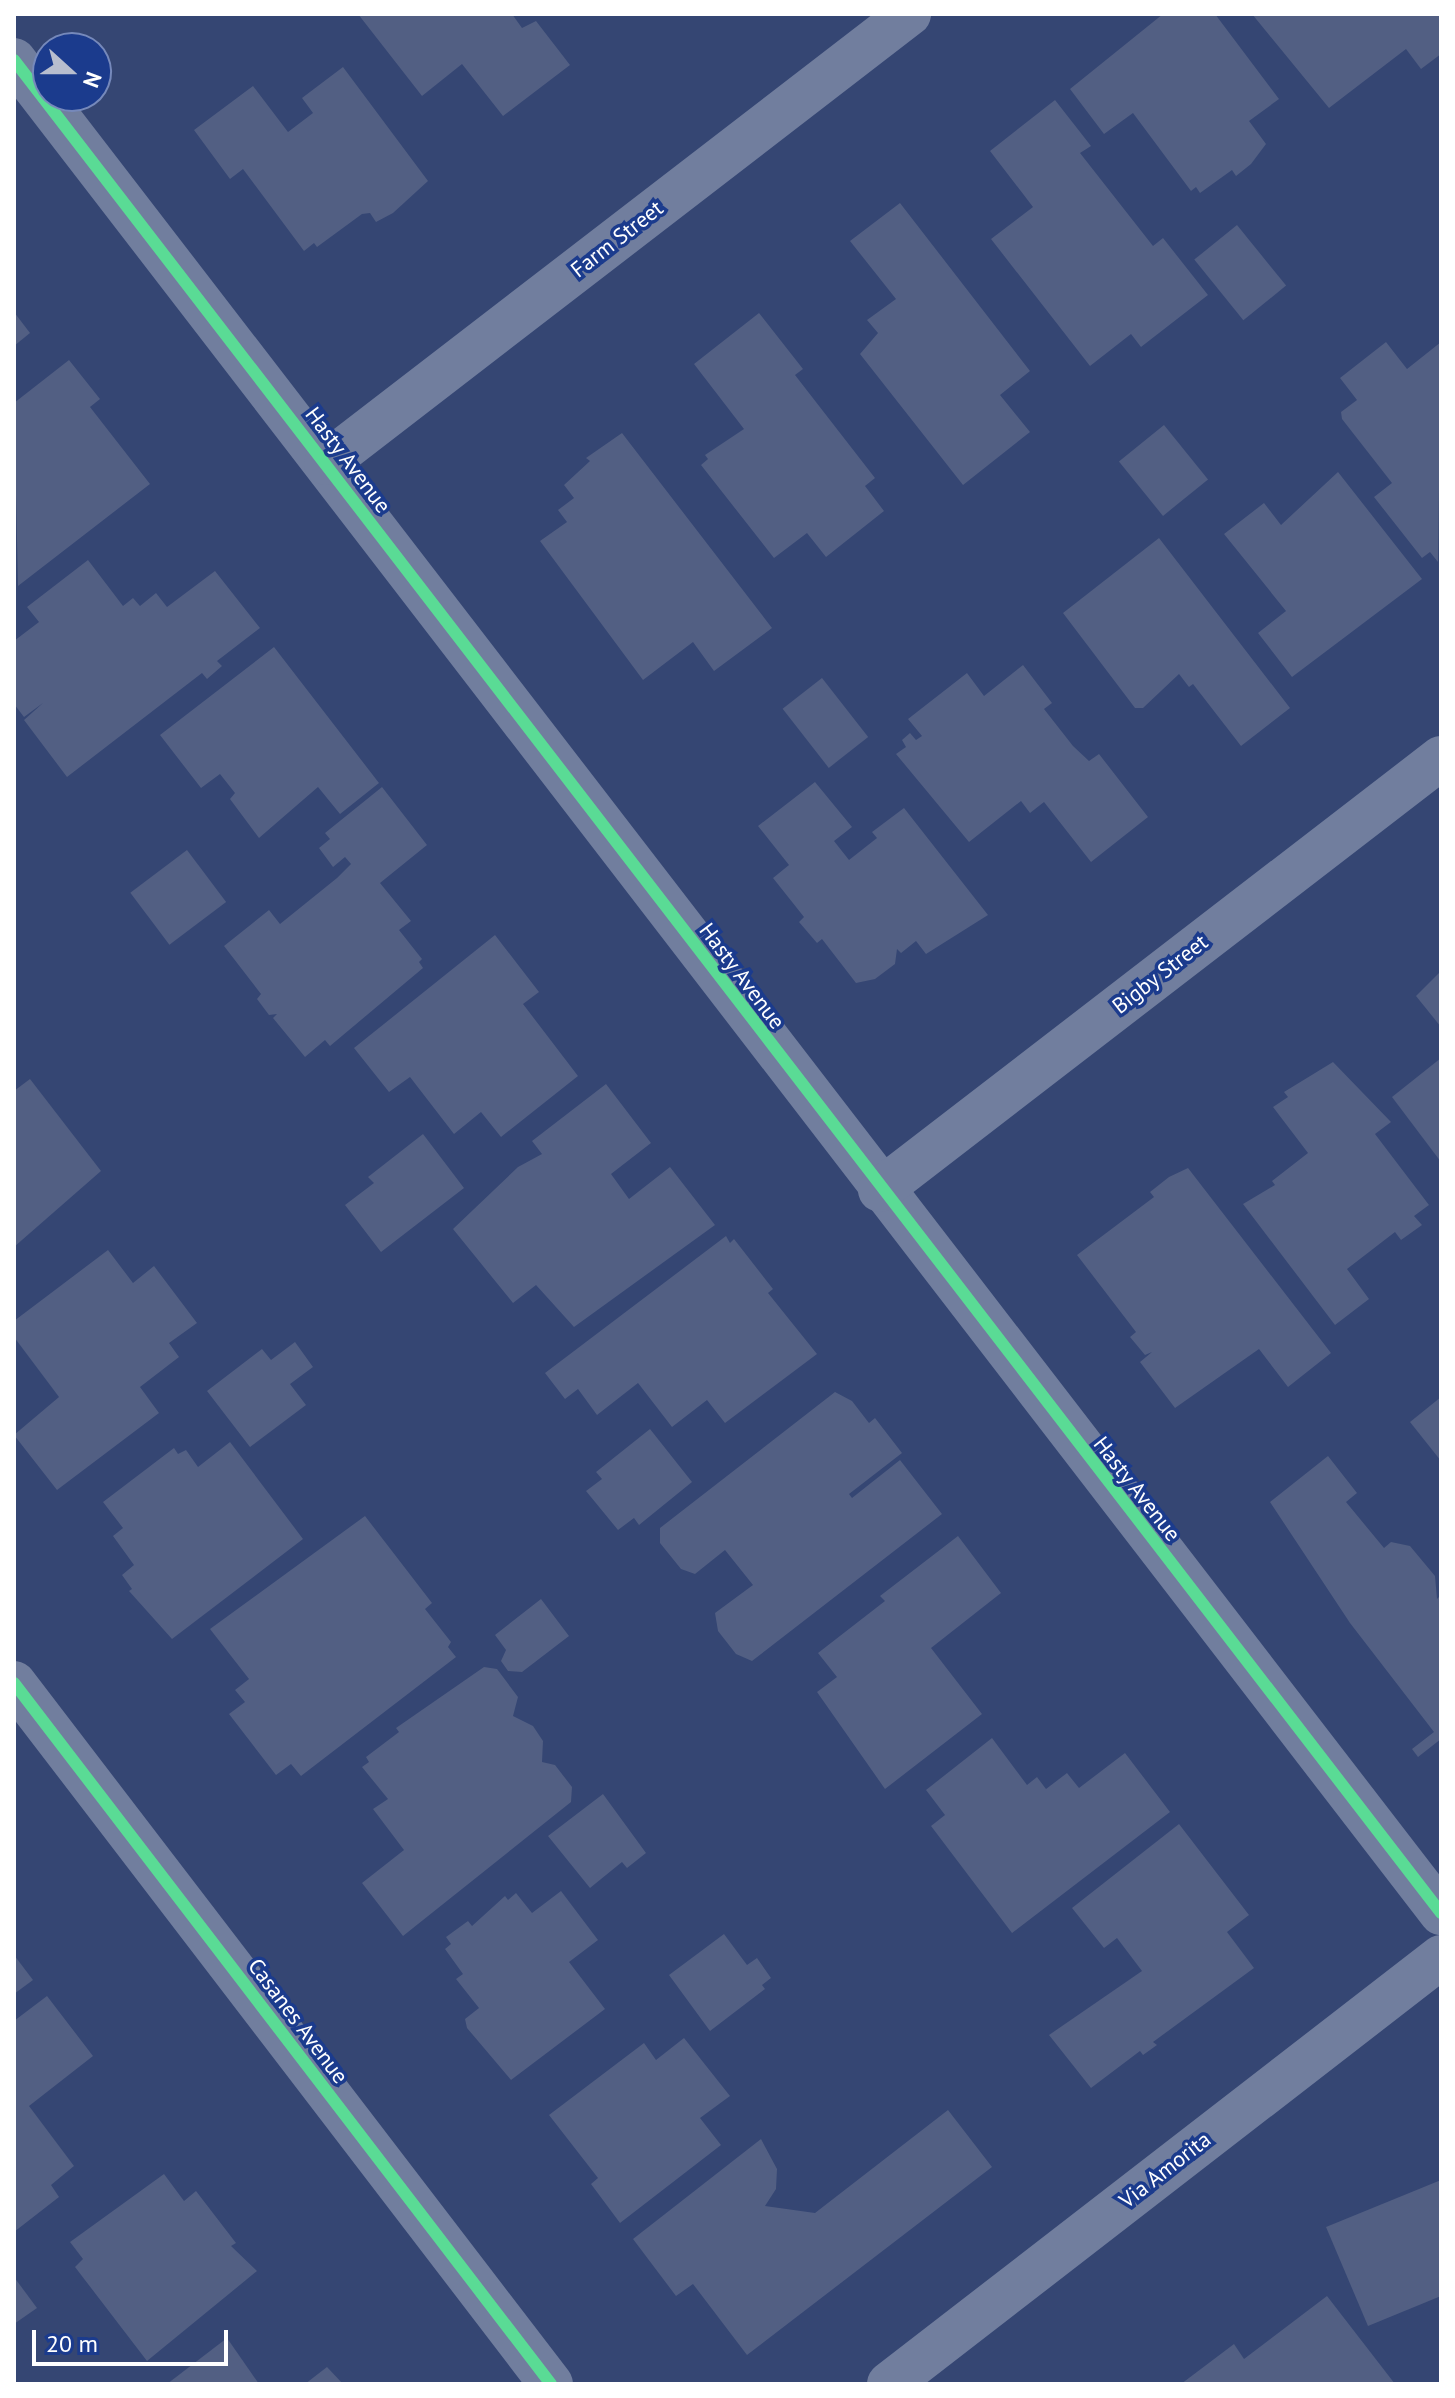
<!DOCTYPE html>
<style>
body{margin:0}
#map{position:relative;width:1455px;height:2398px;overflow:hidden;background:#354673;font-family:"PT Sans",sans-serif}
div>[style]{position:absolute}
.building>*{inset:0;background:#525f83;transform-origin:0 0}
.street>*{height:44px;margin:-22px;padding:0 22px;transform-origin:22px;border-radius:22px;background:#717e9e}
.cycleway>*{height:12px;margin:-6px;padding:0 6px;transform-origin:6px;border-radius:6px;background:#5adb95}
span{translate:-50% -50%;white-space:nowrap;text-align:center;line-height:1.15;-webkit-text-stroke:7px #1b3b8d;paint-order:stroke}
.street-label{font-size:22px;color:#fff}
.frame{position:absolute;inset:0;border:16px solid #fff;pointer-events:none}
.north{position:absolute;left:32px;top:32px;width:80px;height:80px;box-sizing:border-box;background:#1b3b8d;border:2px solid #7689bb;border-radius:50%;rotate:111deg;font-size:22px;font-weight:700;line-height:32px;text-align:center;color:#fff}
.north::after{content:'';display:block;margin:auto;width:28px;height:36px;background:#b8bece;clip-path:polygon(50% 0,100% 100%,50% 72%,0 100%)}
.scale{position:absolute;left:32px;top:2330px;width:196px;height:36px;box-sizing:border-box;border:4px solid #fff;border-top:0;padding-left:10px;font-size:24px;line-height:28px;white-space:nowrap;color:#fff;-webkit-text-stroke:6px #1b3b8d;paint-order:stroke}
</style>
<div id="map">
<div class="building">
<i style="clip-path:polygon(358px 14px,512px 14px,522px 28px,536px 21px,570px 65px,503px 116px,462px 64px,422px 96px)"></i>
<i style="clip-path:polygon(1163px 14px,1215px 14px,1279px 99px,1249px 121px,1266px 144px,1251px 164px,1236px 176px,1232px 170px,1200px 193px,1196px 187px,1191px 191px,1133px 113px,1104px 134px,1070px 89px)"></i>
<i style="clip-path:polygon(1252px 14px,1441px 14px,1441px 54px,1421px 69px,1406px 49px,1329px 108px)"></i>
<i style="clip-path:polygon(343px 67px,428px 181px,393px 213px,376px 222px,370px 213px,362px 214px,317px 247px,314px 243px,304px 251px,243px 169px,230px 179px,194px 130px,253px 86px,288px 132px,313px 113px,302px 98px)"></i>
<i style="clip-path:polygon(1055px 100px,1091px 146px,1080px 153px,1153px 246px,1163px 238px,1208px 295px,1141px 347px,1131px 334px,1090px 366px,991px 239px,1033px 207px,990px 151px)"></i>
<i style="clip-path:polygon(900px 203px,1030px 371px,1000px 395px,1030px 432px,963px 485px,860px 354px,878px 333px,867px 320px,896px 299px,850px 241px)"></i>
<i style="left:1237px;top:225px;width:78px;height:55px;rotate:51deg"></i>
<i style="clip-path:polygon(14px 312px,30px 333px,14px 346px)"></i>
<i style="clip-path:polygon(759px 313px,803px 369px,795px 375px,875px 478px,865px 486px,884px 511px,826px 557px,807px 533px,774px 558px,701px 465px,708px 459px,705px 455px,744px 429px,694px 364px)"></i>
<i style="clip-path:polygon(1386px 342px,1407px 369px,1441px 342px,1438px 562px,1430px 552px,1422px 558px,1374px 497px,1392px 483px,1342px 419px,1341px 412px,1357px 400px,1340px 378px)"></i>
<i style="clip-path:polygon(69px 360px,100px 399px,90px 407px,150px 484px,18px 586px,14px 403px)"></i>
<i style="left:1164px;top:425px;width:70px;height:58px;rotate:51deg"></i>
<i style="clip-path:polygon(622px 433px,772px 628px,714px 671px,693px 642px,643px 680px,540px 541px,567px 522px,558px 510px,574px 498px,564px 485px,590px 461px,586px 458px)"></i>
<i style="clip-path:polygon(1338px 472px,1422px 579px,1292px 677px,1258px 633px,1286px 611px,1224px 534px,1264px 503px,1281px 525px)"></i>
<i style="clip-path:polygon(1159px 538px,1290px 708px,1241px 746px,1193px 684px,1189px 687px,1179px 674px,1143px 708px,1135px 708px,1063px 613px)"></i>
<i style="clip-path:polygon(88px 560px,123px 606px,133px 598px,140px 606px,156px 593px,167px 607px,215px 571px,260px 628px,217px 661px,222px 666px,207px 679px,202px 673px,67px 777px,24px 720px,43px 703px,24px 717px,14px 704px,14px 641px,39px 622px,27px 607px)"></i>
<i style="clip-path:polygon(274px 647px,379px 783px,340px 814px,318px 787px,259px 838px,230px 799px,235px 793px,220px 774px,201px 788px,160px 735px)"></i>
<i style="clip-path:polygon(1023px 665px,1052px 703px,1044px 709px,1073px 746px,1089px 761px,1099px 754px,1148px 817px,1091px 862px,1044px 802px,1030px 813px,1021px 801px,969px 842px,896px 754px,906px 747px,902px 740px,910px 733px,916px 740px,922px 736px,908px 719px,967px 673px,984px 696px)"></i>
<i style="left:822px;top:678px;width:75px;height:50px;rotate:52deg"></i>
<i style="clip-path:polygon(815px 782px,852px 827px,834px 841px,849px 860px,877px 838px,872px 832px,904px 808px,988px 915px,926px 954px,916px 941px,901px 953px,897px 949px,895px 964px,875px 979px,856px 983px,822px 939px,817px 943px,799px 922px,804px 917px,773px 878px,789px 865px,758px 826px)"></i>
<i style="clip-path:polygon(382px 787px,427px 845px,380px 883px,411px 921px,399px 930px,422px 959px,419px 962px,423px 968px,330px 1046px,325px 1040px,305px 1057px,273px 1018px,277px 1014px,269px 1015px,257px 999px,261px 994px,224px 946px,269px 910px,280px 924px,337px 878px,351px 864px,345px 857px,333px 867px,319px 848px,330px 839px,325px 833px)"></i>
<i style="left:187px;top:850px;width:65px;height:71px;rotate:53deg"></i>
<i style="clip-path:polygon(495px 935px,539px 992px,523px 1004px,578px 1076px,501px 1137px,481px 1112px,454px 1134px,410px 1077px,389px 1092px,354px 1048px)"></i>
<i style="clip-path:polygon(1441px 971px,1441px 1027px,1416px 996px)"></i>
<i style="clip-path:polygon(1441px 1058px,1441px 1162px,1392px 1097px)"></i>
<i style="clip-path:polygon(1333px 1062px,1391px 1122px,1375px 1134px,1429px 1205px,1414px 1216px,1422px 1225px,1401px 1240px,1395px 1232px,1347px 1269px,1369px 1299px,1335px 1325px,1243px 1204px,1275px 1185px,1272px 1181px,1308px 1153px,1273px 1107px,1288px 1097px,1284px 1092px)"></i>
<i style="clip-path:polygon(30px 1079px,101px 1171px,14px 1247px,14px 1091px)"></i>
<i style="clip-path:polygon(606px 1084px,651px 1143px,611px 1174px,629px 1199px,670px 1167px,715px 1225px,574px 1327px,536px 1285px,513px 1303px,453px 1229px,518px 1167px,542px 1154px,532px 1141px)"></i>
<i style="clip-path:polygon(423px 1134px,464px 1188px,381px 1252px,345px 1205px,374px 1183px,368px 1177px)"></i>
<i style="clip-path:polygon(1188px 1168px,1331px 1353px,1288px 1387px,1259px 1349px,1175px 1408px,1140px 1362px,1152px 1352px,1145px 1355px,1130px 1337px,1136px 1332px,1077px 1255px,1154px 1197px,1150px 1192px,1169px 1177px)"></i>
<i style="clip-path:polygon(726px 1236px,730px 1243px,734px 1239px,773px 1289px,768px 1293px,817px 1354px,725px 1423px,707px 1400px,672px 1427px,638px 1383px,597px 1415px,578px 1389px,565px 1399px,545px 1373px)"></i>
<i style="clip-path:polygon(108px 1250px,133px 1283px,154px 1266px,197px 1323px,169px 1343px,179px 1357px,140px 1387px,159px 1413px,57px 1490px,14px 1435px,59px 1397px,14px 1337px,14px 1321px)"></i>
<i style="clip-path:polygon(295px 1342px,313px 1367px,290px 1384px,306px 1405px,250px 1447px,207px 1391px,262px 1349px,271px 1360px)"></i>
<i style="clip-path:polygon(835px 1392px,852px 1401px,869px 1423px,875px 1418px,902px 1453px,849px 1494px,852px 1498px,900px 1460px,942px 1514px,752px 1661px,736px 1654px,718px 1631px,715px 1613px,753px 1585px,725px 1550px,695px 1574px,681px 1569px,660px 1543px,660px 1528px)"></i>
<i style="clip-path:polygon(1441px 1397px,1441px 1461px,1410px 1422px)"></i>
<i style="clip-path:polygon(650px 1429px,692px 1482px,639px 1525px,634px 1518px,618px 1530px,586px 1491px,602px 1479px,596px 1472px)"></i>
<i style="clip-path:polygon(230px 1442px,303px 1539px,172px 1639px,129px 1591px,132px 1589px,122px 1575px,134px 1565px,113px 1536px,123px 1528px,103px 1502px,174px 1448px,178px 1454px,186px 1450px,198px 1467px)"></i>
<i style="clip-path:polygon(1328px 1456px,1357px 1493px,1346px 1502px,1384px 1548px,1391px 1542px,1410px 1546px,1435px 1576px,1437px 1599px,1441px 1595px,1441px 1739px,1418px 1757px,1412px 1749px,1434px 1732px,1350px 1623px,1270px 1502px)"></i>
<i style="clip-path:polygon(365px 1516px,432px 1603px,425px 1609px,451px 1642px,448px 1647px,456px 1657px,301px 1776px,291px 1764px,276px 1775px,229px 1714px,245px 1702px,235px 1690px,249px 1679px,210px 1629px)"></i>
<i style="clip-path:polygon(958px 1536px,1001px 1593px,931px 1648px,982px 1714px,885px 1789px,817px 1692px,837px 1677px,818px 1653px,885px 1601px,880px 1596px)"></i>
<i style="clip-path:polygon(541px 1599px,569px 1636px,522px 1672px,508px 1671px,501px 1661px,506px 1650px,495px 1635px)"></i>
<i style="clip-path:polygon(484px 1667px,497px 1669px,518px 1697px,513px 1716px,533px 1726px,543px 1741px,542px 1762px,555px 1765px,572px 1787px,571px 1802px,403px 1936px,362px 1883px,404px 1850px,373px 1809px,388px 1799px,362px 1767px,369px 1762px,366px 1757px,399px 1732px,396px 1728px)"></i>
<i style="clip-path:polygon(992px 1738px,1027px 1785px,1037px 1777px,1046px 1789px,1067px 1773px,1079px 1788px,1125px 1753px,1170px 1812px,1012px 1933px,931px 1826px,945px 1815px,926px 1790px)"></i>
<i style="clip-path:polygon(603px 1794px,646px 1853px,627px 1868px,622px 1862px,590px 1888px,548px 1836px)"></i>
<i style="clip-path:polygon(1179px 1824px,1249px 1915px,1227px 1932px,1254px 1968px,1153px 2042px,1157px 2045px,1143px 2055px,1140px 2051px,1091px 2088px,1049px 2035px,1142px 1971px,1117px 1938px,1104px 1948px,1072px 1908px)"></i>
<i style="clip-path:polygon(561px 1891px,598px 1940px,569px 1962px,605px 2009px,511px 2080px,467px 2028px,465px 2019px,479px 2008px,456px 1979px,463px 1974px,445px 1949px,451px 1944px,446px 1937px,468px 1921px,472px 1926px,505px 1896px,508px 1900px,516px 1893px,532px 1913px)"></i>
<i style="clip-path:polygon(724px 1934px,747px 1965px,757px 1958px,771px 1978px,762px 1985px,765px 1989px,710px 2031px,669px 1975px)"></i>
<i style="clip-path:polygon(14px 1955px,33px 1980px,14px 1994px)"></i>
<i style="clip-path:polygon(47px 1996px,93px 2056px,29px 2106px,74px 2166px,51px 2185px,59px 2197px,14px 2232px,14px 2021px)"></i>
<i style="clip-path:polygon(684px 2038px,730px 2096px,700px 2118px,721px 2145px,620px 2223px,591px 2184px,598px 2178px,549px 2115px,644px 2043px,656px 2060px)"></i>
<i style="clip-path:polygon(948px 2110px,992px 2167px,747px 2355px,693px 2284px,676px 2296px,633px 2239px,761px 2139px,777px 2169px,776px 2189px,765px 2206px,815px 2213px)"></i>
<i style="clip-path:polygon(164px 2174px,184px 2201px,196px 2191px,236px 2243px,231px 2246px,257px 2271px,147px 2361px,75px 2267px,83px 2259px,70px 2242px)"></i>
<i style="clip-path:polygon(1441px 2180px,1441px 2296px,1368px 2326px,1326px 2227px)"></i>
<i style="clip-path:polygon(14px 2277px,37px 2308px,14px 2324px)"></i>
<i style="clip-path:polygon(1327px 2296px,1395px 2384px,1181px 2384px,1234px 2344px,1244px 2359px)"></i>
<i style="clip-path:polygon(227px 2338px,259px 2384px,167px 2384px)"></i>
<i style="clip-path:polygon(327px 2367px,343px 2384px,305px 2384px)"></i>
</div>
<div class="street">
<i style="left:14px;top:60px;width:2339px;rotate:52.4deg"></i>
<i style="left:326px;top:463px;width:736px;rotate:-37.6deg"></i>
<i style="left:880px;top:1190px;width:708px;rotate:-37.6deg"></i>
<i style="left:14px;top:1683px;width:883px;rotate:52.55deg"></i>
<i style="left:889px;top:2384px;width:698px;rotate:-37.72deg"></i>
</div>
<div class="cycleway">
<i style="left:14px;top:60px;width:2339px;rotate:52.4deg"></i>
<i style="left:14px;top:1683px;width:883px;rotate:52.55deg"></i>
</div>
<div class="street-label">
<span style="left:617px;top:239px;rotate:-38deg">Farm Street</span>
<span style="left:348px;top:460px;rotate:53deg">Hasty Avenue</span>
<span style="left:1160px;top:974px;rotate:-38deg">Bigby Street</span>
<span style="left:742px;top:976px;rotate:53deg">Hasty Avenue</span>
<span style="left:1137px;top:1489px;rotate:52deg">Hasty Avenue</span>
<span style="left:298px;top:2021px;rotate:53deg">Casanes Avenue</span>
<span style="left:1165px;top:2170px;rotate:-38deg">Via Amorita</span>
</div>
<div class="frame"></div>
<div class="north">N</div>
<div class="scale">20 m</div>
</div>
